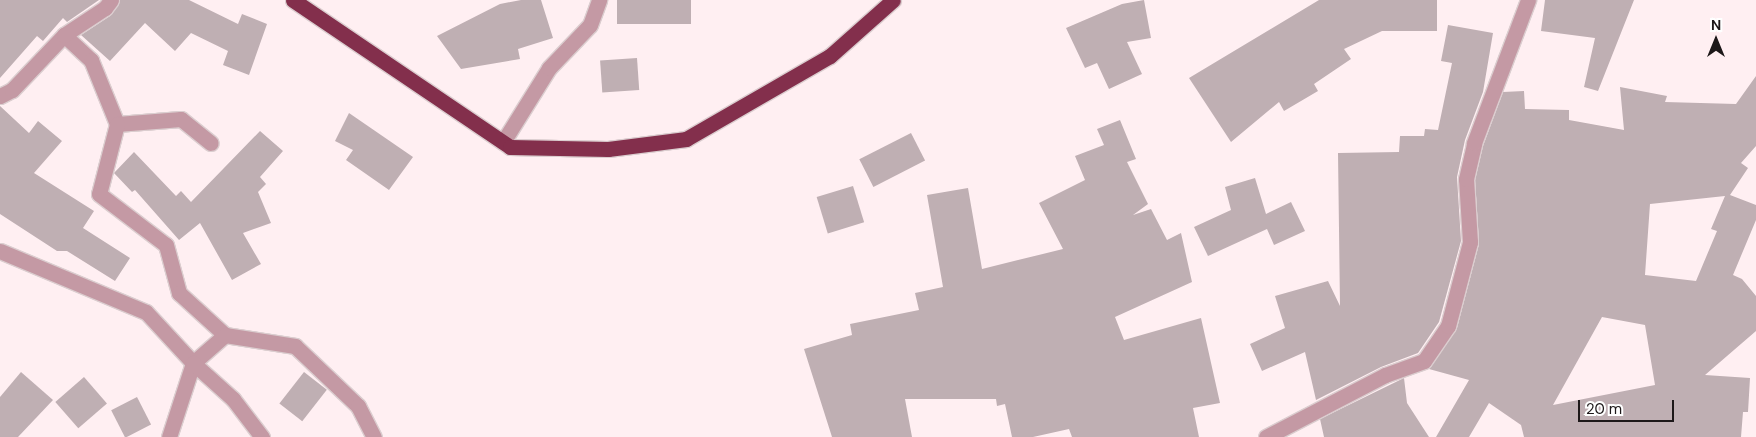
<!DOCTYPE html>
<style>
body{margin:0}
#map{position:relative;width:1756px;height:437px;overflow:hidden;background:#ffeff2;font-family:"DM Sans",sans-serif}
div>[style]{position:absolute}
.building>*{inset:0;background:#bfafb3;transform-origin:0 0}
.roads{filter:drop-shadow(1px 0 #dbcdcf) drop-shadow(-1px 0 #dbcdcf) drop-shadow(0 1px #dbcdcf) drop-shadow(0 -1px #dbcdcf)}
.minor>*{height:15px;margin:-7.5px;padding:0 7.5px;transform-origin:7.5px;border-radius:7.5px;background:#c499a4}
.highway>*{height:15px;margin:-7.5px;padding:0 7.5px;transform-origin:7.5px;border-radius:7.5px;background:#832f4c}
span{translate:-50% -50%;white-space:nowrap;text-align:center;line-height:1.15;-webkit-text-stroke:4.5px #fff;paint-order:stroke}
.north{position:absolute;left:1691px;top:15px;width:50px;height:50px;-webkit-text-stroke:4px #fff;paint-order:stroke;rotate:0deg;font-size:14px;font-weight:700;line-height:20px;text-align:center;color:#1d1819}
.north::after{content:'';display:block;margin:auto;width:18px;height:22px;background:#1d1819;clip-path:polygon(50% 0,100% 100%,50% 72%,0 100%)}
.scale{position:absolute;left:1578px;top:400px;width:96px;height:22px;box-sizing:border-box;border:2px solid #1d1819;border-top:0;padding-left:6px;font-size:15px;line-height:18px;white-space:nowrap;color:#1d1819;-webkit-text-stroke:4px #fff;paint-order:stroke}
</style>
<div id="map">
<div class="building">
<i style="clip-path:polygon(0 0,99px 0,67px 22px,63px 18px,43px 41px,37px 36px,0 78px)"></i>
<i style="clip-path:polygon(120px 0,189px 0,238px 24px,242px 14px,267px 24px,249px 75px,223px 65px,228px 51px,191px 33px,175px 51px,145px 23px,110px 61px,81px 35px,110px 16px)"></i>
<i style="clip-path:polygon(521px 0,541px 0,553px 38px,518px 49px,520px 59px,461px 69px,437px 36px,500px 4px)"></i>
<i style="left:617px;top:0;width:74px;height:24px"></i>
<i style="clip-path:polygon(1144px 0,1151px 38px,1127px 42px,1142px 74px,1109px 89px,1097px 63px,1085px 68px,1066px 28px,1122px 4px)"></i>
<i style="clip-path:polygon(1319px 0,1437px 0,1437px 31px,1382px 31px,1344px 49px,1351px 59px,1314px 84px,1318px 91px,1284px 111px,1279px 102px,1231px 142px,1189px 78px)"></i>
<i style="clip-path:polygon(1545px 0,1634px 0,1598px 91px,1584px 87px,1595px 38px,1541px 31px)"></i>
<i style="clip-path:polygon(1448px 25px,1493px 33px,1483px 92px,1465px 140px,1457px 177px,1461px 241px,1439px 322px,1418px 353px,1381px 367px,1316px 400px,1305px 352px,1262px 371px,1250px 344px,1285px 328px,1275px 296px,1328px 281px,1340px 306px,1338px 153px,1399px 152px,1400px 136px,1424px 136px,1425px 129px,1438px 130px,1452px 63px,1441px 61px)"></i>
<i style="left:637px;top:58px;width:32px;height:37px;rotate:86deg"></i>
<i style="clip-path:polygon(evenodd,1756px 76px,1756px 146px,1741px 163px,1748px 168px,1730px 195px,1756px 205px,1756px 220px,1733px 275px,1742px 279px,1756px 296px,1756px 331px,1705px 375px,1750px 378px,1748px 412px,1743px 412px,1741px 437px,1524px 437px,1521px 425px,1489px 403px,1469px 437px,1436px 437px,1469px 380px,1429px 369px,1457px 328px,1479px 244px,1475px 180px,1483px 146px,1503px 92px,1524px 91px,1525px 109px,1569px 110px,1569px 120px,1624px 130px,1620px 87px,1667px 96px,1665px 102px,1736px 104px,1756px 76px,1725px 196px,1711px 229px,1717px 231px,1696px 281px,1645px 275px,1650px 204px,1725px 196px,1756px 76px,1602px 317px,1645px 325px,1655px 385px,1553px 405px,1602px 317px)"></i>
<i style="clip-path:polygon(0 106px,29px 133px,38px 121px,62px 141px,34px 173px,94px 211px,83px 228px,130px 258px,115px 281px,67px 251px,57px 251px,0 214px)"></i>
<i style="clip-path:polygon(349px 113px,413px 157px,389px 190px,346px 160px,353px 150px,335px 141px)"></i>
<i style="clip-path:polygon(1120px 120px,1136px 159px,1127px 162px,1148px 204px,1133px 215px,1151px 209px,1167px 240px,1181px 233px,1192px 282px,1115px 317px,1124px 340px,1201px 318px,1220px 403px,1193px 408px,1199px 437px,1072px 437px,1069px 429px,1033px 437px,1012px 437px,1005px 404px,997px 406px,996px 399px,905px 399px,912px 437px,832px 437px,804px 349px,852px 335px,850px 324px,919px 310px,915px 293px,943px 287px,927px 195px,968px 188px,982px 269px,1063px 249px,1039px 203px,1085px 180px,1075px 156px,1104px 145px,1097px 129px)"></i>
<i style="clip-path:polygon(260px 131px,283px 151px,260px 177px,266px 184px,258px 192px,271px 223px,243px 233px,261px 264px,232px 280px,200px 223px,179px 240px,135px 190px,132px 192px,114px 173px,134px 152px,176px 196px,181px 191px,191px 202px)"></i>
<i style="left:911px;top:133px;width:31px;height:58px;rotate:63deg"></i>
<i style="clip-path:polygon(1255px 178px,1266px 214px,1291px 202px,1305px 231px,1274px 245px,1267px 229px,1208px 256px,1194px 227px,1231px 210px,1225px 187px)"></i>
<i style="left:853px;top:186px;width:38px;height:38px;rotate:73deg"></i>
<i style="clip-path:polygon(21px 372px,53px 400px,18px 437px,0 437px,0 397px)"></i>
<i style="left:304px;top:372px;width:29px;height:40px;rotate:38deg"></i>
<i style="left:84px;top:377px;width:35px;height:38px;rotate:49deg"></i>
<i style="clip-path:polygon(1404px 378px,1407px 403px,1429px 437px,1324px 437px,1320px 419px)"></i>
<i style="left:137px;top:397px;width:31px;height:29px;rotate:63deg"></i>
</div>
<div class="roads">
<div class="minor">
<i style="left:64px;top:35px;width:37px;rotate:43deg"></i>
<i style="left:91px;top:60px;width:69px;rotate:67.9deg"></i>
<i style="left:117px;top:124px;width:64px;rotate:-4.5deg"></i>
<i style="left:181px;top:119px;width:38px;rotate:39deg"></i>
<i style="left:0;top:96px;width:13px;rotate:-27deg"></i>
<i style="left:12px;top:90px;width:76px;rotate:-46.6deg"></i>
<i style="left:64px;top:35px;width:49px;rotate:-33.4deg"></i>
<i style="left:105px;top:8px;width:10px;rotate:-53deg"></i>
<i style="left:117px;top:124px;width:72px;rotate:104.4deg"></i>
<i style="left:99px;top:194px;width:84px;rotate:37.3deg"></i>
<i style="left:166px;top:245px;width:50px;rotate:74.8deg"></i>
<i style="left:179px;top:293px;width:62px;rotate:42.4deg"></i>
<i style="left:503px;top:142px;width:87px;rotate:-58.1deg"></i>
<i style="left:549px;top:68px;width:59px;rotate:-46.4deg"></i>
<i style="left:590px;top:25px;width:27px;rotate:-70deg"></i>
<i style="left:0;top:251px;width:158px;rotate:22.7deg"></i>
<i style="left:146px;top:312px;width:69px;rotate:47.3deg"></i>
<i style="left:193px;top:363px;width:43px;rotate:-41.2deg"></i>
<i style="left:225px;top:335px;width:71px;rotate:8.9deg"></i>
<i style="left:295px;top:346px;width:87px;rotate:43.6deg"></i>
<i style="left:358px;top:406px;width:35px;rotate:63deg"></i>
<i style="left:169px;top:437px;width:78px;rotate:-72deg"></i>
<i style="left:193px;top:363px;width:54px;rotate:42deg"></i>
<i style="left:233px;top:399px;width:48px;rotate:52.7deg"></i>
<i style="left:1266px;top:437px;width:134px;rotate:-27.5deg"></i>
<i style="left:1385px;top:375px;width:41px;rotate:-19.7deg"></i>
<i style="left:1424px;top:361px;width:42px;rotate:-55.6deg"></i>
<i style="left:1448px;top:326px;width:87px;rotate:-75.3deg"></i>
<i style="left:1470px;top:242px;width:63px;rotate:-93.6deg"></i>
<i style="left:1466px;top:179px;width:37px;rotate:-77deg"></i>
<i style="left:1474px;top:143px;width:153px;rotate:-69.3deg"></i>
</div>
<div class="highway">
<i style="left:293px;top:0;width:262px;rotate:34.1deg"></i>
<i style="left:510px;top:147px;width:98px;rotate:1.2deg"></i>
<i style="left:608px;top:149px;width:79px;rotate:-7.3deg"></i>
<i style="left:686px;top:139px;width:166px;rotate:-30deg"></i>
<i style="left:830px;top:56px;width:84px;rotate:-41.6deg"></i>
</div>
</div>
<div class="north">N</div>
<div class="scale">20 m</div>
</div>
